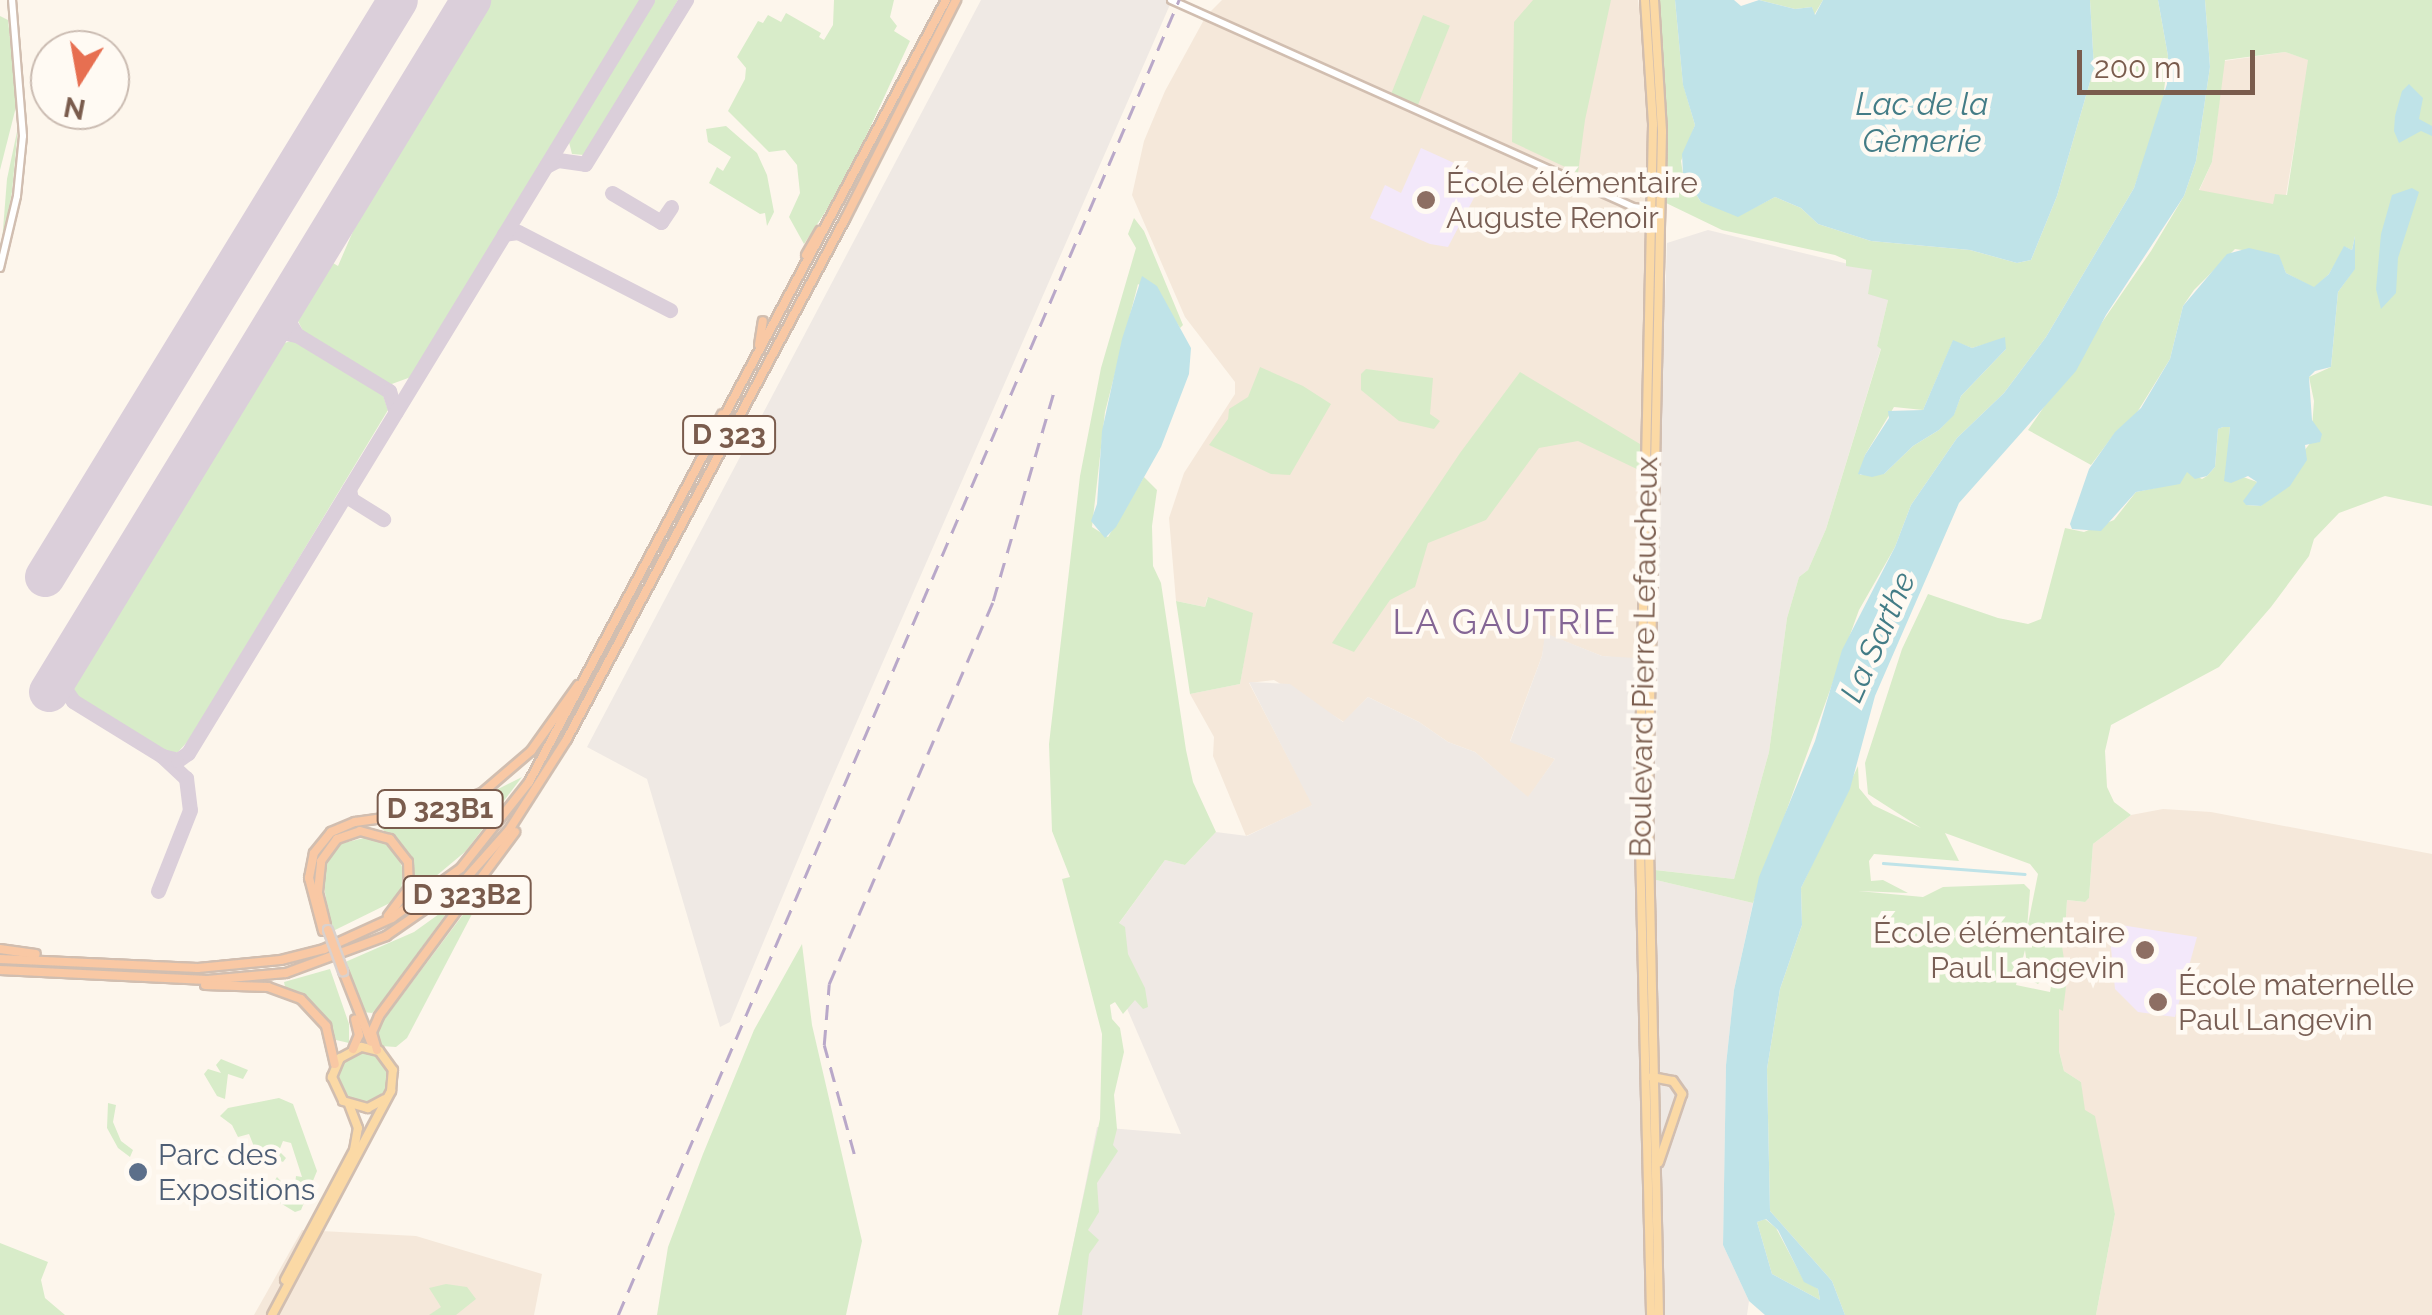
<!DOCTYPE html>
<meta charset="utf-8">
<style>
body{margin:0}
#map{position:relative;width:2432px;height:1315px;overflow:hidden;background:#fdf6ec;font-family:Raleway,sans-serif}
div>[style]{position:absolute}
.residential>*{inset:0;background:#f5e8da}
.industrial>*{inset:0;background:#efe9e4}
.education>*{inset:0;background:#f3e8fa}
.green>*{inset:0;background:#d8ecc9;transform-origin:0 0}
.round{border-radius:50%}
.water>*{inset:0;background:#bfe3e8}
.stream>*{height:2.5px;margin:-1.25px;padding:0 1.25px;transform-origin:1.25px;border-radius:1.25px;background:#bfe3e8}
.taxiway>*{height:15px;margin:-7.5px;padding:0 7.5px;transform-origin:7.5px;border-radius:7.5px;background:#dbcfda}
.runway>*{height:40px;margin:-20px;padding:0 20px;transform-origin:20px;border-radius:20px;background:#dbcfda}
.roads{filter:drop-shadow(2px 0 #d1beb0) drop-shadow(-2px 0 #d1beb0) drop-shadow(0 2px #d1beb0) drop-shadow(0 -2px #d1beb0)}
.tertiary>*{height:6px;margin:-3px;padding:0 3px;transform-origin:3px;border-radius:3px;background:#fff}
.primary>*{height:8px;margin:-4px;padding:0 4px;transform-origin:4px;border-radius:4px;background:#fbd9a5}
.trunk>*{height:8px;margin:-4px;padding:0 4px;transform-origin:4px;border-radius:4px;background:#f9c8a4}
.rail>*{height:2.5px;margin-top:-1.25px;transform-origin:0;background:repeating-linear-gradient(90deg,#b9a8c9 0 15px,transparent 0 25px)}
.bridges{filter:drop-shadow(2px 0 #dad1cd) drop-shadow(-2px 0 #dad1cd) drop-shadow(0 2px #dad1cd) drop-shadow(0 -2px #dad1cd)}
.trunk-bridge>*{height:8px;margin:-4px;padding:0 4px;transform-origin:4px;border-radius:4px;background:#f9c8a4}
.dots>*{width:28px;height:28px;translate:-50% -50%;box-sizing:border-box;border:5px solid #fffaf3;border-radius:50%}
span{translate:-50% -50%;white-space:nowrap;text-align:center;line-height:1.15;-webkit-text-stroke:9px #fffaf3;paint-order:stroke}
.shield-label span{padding:2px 8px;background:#fffaf3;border:2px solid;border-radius:8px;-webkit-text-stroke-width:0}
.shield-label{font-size:28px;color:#7a5c4d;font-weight:700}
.education-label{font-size:30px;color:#785e54}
.left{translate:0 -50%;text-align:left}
.right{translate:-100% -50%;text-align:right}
.street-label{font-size:30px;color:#7a5c4d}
.service-label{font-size:30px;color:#4e5e75}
.water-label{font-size:32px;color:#437c86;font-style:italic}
.quarter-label{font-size:35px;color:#846695;letter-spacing:2.5px}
.north{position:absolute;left:30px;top:30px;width:100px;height:100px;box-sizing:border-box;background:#fffaf3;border:2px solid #cabbb1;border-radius:50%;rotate:191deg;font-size:28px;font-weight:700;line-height:40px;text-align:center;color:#7a5c4d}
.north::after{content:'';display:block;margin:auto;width:35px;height:45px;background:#e76f51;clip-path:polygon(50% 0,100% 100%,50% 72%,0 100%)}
.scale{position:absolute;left:2077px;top:50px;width:178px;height:45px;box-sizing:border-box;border:5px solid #7a5c4d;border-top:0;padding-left:12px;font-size:30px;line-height:35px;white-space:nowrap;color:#7a5c4d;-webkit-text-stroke:8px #fffaf3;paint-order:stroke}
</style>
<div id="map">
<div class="residential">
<i style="clip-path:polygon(1222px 0,1638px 0,1653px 136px,1640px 660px,1602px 656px,1546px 634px,1542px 656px,1510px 741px,1555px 759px,1528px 798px,1475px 752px,1448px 742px,1419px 722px,1368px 697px,1344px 722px,1274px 680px,1249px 683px,1313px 805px,1246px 836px,1213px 756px,1214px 737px,1190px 694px,1240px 684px,1252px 614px,1207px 598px,1205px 607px,1176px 601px,1169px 518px,1184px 473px,1235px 394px,1235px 382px,1185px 317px,1132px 195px,1144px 141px,1165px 91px,1206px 16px)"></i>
<i style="clip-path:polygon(2285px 52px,2309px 60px,2286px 195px,2274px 205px,2199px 191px,2212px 162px,2224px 61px)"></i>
<i style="clip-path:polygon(2163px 809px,2211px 812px,2432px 854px,2432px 1315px,2096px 1315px,2115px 1214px,2082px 1101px,2081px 1082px,2064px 1071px,2059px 1051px,2059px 1008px,2062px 1010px,2067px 979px,2058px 926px,2066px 917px,2067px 900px,2084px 902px,2089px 898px,2093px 844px,2131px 815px)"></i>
<i style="clip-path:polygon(302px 1230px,416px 1236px,542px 1274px,534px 1315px,254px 1315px)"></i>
</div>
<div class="industrial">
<i style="clip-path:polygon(981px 0,1172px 0,827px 790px,730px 1022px,720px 1027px,647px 779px,587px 747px)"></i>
<i style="clip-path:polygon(1708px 230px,1873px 270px,1888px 300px,1877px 346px,1881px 348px,1826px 529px,1808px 570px,1799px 577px,1787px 618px,1769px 752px,1734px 879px,1656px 870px,1656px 880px,1753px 903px,1734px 990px,1726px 1065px,1723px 1245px,1749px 1301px,1747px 1315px,1059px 1315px,1097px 1127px,1181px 1134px,1101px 948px,1165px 860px,1185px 865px,1216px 832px,1247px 836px,1312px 805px,1249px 682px,1290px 684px,1343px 722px,1368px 697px,1419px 722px,1448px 742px,1475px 752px,1528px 797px,1555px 759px,1510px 742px,1542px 656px,1545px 633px,1602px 656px,1652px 659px,1667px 243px)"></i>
</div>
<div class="education">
<i style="clip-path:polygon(1421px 148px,1485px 177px,1448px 247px,1430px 244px,1370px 218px,1385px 185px,1401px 193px)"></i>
<i style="clip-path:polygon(2121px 925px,2197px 937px,2175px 1017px,2138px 1012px,2115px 989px,2110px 938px)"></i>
</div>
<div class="green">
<i style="clip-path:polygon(486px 0,640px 0,411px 377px,389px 385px,304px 333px,296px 317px,328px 260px,338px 266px,357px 222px,356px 214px)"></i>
<i style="clip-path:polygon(655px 0,678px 0,589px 148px,584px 155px,572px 154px,569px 142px)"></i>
<i style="clip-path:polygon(834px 0,894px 0,890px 17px,897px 26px,894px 31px,910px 41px,844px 184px,804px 244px,789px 217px,800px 193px,797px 165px,785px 150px,769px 152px,728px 111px,745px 79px,746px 68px,737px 57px,758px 21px,763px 23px,768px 15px,781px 22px,786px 13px,821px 33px,819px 37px,824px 40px,833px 25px)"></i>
<i style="clip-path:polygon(1533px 0,1611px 0,1585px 120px,1578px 173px,1512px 142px,1514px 22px)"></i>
<i style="clip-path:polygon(evenodd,1657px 0,1675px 0,1683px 84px,1695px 125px,1681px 161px,1683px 174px,1701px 202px,1742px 214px,1775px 197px,1801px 208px,1818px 224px,1871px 241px,1970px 250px,2017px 263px,2031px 260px,2057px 196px,2094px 68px,2090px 0,2158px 0,2168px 56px,2162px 108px,2134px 188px,2046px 337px,2004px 393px,1957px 438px,1911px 505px,1895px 547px,1859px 610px,1753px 903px,1656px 880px,1655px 870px,1734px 879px,1769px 752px,1787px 618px,1799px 577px,1808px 570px,1826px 529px,1881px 349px,1877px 346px,1888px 300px,1868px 294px,1872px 270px,1846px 266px,1846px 260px,1835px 255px,1722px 230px,1664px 202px,1666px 98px,1657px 0,1953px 341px,1972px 348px,1989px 343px,2006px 349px,1961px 396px,1954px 414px,1939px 430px,1913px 446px,1884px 474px,1860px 475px,1865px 455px,1894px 407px,1923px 410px,1953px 341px)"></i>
<i style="clip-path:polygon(1759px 0,1823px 0,1814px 15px,1812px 7px,1795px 9px)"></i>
<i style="clip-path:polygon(evenodd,2205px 0,2432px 0,2432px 506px,2385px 496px,2339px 513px,2314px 539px,2309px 556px,2271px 607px,2219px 667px,2111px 725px,2105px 751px,2107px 787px,2114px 802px,2131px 815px,2093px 844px,2089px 898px,2085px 902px,2067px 900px,2066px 917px,2059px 926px,2067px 979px,2063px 1011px,2059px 1009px,2059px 1051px,2064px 1071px,2081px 1082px,2085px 1110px,2095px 1116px,2115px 1214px,2096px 1315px,1845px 1315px,1832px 1281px,1770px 1211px,1767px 1069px,1780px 989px,1802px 925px,1801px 888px,1858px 766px,1859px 788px,1873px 805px,1921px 828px,1868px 794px,1865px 763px,1902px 649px,1928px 594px,1998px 618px,2028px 624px,2041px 619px,2065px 528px,2084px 532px,2114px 520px,2136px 492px,2160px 487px,2187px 471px,2202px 479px,2207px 476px,2215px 467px,2218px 429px,2223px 427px,2230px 426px,2227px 471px,2257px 482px,2246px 505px,2261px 506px,2311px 442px,2314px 401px,2309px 377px,2331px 367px,2338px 292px,2355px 268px,2355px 236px,2352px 250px,2345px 247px,2329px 274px,2314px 288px,2286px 273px,2278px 255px,2235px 249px,2194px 290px,2183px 306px,2170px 359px,2133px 419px,2115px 433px,2091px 465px,2028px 430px,2151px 251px,2184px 196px,2196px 161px,2210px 67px,2205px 0,2285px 52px,2308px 60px,2287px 195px,2275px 194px,2273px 204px,2199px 190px,2212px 162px,2225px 60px,2285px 52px,2205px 0,1945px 833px,2030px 864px,2038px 874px,2027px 929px,2030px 890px,2024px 884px,1943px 887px,1923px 897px,1858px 891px,1908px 893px,1883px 880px,1871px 881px,1869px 861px,1874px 854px,1959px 861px,1945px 833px,2205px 0,2025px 950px,2029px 979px,2038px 984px,2047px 974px,2053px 974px,2050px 992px,2016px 985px,2025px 950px)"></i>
<i style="left:1423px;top:15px;width:29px;height:88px;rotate:22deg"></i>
<i style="clip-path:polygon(0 16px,8px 20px,17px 103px,0 170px)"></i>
<i style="clip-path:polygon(726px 126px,757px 153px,767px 175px,774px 212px,767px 226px,765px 213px,760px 214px,709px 183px,717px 167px,723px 171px,731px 157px,708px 142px,706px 129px)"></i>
<i style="clip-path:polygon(18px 127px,12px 192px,2px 242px,7px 179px)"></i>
<i style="clip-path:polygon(1134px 218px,1144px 231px,1183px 325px,1180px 328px,1162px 299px,1138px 284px,1105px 412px,1092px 527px,1108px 537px,1144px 477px,1157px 490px,1152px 526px,1153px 566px,1161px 583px,1186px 750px,1193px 782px,1216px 832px,1185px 865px,1165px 860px,1119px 923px,1125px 927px,1128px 954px,1145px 988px,1148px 1007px,1143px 1009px,1135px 1000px,1123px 1014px,1115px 1002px,1110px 1005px,1112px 1019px,1120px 1028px,1124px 1052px,1114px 1095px,1117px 1129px,1113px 1145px,1118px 1151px,1097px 1183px,1099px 1212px,1088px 1230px,1099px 1240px,1089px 1254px,1082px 1315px,1058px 1315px,1100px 1119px,1102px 1034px,1062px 879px,1070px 877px,1052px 831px,1049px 744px,1080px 476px,1101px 368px,1136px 248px,1128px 234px)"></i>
<i style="clip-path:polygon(294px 340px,382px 392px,388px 410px,190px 739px,178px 752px,167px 753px,74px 696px,73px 681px,275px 346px)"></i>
<i style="clip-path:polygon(1260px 367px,1303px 386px,1331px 404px,1290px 475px,1271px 474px,1209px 445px,1228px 419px,1229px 409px,1248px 397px)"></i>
<i style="clip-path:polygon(1366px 369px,1433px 378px,1430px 414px,1440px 421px,1434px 429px,1399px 421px,1361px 390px,1361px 374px)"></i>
<i style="clip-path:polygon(1520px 372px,1640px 444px,1641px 471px,1578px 441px,1539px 448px,1486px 520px,1428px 543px,1415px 587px,1390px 600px,1354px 652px,1332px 643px,1460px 453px)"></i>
<i style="clip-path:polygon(1208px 597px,1253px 613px,1240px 684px,1190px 694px,1176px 601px,1205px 607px)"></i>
<i style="clip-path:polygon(522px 777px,466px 851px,411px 897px,408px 853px,379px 826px,448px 814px)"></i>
<i style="clip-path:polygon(364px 838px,379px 840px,395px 851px,403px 869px,401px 892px,396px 900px,331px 932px,322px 873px,339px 844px)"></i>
<i style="clip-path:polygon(492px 876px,407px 1038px,396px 1047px,381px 1046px,378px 1030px,386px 1017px)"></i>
<i style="clip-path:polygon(453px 904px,379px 1007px,372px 1013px,363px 1012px,343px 963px,414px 932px)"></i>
<i style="clip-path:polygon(802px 944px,812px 1025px,862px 1241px,846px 1315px,657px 1315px,668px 1247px,703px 1154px,754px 1030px)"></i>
<i style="clip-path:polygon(330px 969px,349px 1024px,349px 1043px,336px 1040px,317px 1010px,285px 987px,284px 982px)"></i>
<i class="round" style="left:338px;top:1053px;width:50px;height:50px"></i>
<i style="clip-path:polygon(221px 1059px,248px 1070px,243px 1079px,228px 1074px,225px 1099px,217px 1096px,204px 1074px,208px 1069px,221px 1073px,216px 1065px)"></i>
<i style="clip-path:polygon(279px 1098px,293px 1104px,317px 1171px,301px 1210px,295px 1212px,277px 1201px,280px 1196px,291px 1196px,273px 1183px,277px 1177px,288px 1189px,295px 1185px,296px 1176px,302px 1177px,291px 1143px,283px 1141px,279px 1151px,286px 1158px,283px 1162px,272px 1157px,273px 1166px,264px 1168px,260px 1156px,264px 1151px,255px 1149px,249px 1134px,238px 1137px,232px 1125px,220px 1116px,228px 1108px)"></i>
<i style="clip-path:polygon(108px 1103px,116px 1105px,113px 1122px,121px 1141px,133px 1150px,130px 1157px,118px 1148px,107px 1128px)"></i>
<i style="clip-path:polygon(1765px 1219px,1776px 1228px,1803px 1279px,1818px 1289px,1820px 1300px,1772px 1274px,1757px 1222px)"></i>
<i style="clip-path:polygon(0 1243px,48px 1262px,41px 1280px,45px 1298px,65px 1315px,0 1315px)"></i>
<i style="clip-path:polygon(446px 1284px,467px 1287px,476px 1299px,456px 1315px,429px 1315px,441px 1307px,429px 1288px)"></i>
</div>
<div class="water">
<i style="clip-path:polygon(1675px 0,1734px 0,1741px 6px,1759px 0,1795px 9px,1812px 7px,1815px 15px,1823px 0,2090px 0,2094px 68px,2057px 196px,2031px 260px,2017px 263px,1970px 250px,1871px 241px,1818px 224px,1801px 208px,1775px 197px,1738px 217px,1701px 202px,1683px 174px,1682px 154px,1695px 125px,1683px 85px)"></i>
<i style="clip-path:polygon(evenodd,2158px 0,2205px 0,2210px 67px,2196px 161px,2184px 196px,2106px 315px,2076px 371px,1959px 503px,1875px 696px,1850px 789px,1801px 888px,1802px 925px,1780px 989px,1767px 1069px,1770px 1211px,1832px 1281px,1845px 1315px,1765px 1315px,1749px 1301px,1723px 1245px,1726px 1065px,1734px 990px,1759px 877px,1815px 741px,1842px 650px,1895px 547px,1911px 505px,1957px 438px,2004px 393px,2046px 337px,2134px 188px,2167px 84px,2168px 56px,2158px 0,1766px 1219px,1778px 1230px,1804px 1282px,1818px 1289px,1820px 1300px,1772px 1274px,1757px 1222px,1766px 1219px)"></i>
<i style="clip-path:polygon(2409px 84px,2423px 98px,2419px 119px,2432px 126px,2432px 136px,2421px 131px,2399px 143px,2394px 131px,2395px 116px,2402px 91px)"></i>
<i style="clip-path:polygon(2412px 188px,2419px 192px,2398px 258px,2396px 293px,2381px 309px,2376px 289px,2381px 234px,2392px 195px)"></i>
<i style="clip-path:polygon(2355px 236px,2355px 269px,2338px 292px,2331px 367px,2315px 371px,2309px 377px,2312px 420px,2322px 434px,2320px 442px,2305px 445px,2307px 460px,2290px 486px,2261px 506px,2246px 505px,2243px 501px,2257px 482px,2248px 476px,2231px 483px,2224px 481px,2230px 427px,2223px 427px,2218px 429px,2215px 467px,2207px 476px,2195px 479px,2187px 472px,2180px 484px,2136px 492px,2101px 531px,2072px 529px,2070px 524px,2089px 469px,2115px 432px,2141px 408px,2170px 359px,2183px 306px,2227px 254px,2249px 248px,2279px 255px,2286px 273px,2314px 287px,2329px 274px,2344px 246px,2352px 250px)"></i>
<i style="clip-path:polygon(1142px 276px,1157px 286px,1191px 348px,1189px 374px,1161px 447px,1116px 527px,1105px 538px,1091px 521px,1097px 504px,1102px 431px,1122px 339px)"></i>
<i style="clip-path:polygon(2005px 337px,2006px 349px,1961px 396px,1954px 415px,1939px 430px,1913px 446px,1884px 474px,1872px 477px,1858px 474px,1865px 455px,1889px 418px,1888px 411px,1923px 410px,1953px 340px,1972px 348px)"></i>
</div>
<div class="stream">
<i style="left:1883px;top:863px;width:142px;rotate:4.4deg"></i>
</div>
<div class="taxiway">
<i style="left:546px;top:166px;width:13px;rotate:-27deg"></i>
<i style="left:558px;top:160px;width:27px;rotate:8deg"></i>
<i style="left:585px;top:164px;width:193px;rotate:-58.4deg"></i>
<i style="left:612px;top:193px;width:57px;rotate:30.6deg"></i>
<i style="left:661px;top:222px;width:18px;rotate:-56deg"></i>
<i style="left:504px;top:234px;width:14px;rotate:-8deg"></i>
<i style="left:518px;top:232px;width:171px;rotate:27.2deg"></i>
<i style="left:290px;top:298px;width:19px;rotate:102deg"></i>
<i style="left:286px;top:317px;width:21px;rotate:59deg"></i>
<i style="left:263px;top:341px;width:20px;rotate:-27deg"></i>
<i style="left:281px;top:332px;width:16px;rotate:11deg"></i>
<i style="left:297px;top:335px;width:108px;rotate:31.3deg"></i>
<i style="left:389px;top:391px;width:22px;rotate:72deg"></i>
<i style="left:349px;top:489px;width:10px;rotate:79deg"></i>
<i style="left:351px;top:499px;width:38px;rotate:32deg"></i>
<i style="left:66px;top:664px;width:22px;rotate:98deg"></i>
<i style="left:63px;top:686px;width:18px;rotate:56deg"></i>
<i style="left:73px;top:701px;width:105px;rotate:31.7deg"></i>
<i style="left:162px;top:756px;width:33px;rotate:43deg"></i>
<i style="left:186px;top:778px;width:32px;rotate:83deg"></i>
<i style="left:190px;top:810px;width:87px;rotate:111.6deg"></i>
<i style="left:162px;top:756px;width:16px;rotate:14deg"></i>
<i style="left:178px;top:760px;width:12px;rotate:-35deg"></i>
<i style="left:188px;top:753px;width:882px;rotate:-58.64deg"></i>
</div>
<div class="runway">
<i style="left:45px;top:577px;width:676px;rotate:-58.54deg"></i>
<i style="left:49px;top:692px;width:811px;rotate:-58.62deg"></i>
</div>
<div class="roads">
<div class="tertiary">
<i style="left:1171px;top:0;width:506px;rotate:24.13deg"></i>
<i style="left:1633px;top:207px;width:23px;rotate:7deg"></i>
<i style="left:0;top:268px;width:74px;rotate:-76.7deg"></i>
<i style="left:17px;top:196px;width:60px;rotate:-84.3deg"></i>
<i style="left:23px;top:136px;width:136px;rotate:-94.6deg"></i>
</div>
<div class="primary">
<i style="left:1645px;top:0;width:125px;rotate:86.3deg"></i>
<i style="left:1653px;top:125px;width:679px;rotate:91.18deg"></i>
<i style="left:1639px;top:804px;width:511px;rotate:88.65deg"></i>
<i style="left:1654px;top:0;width:132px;rotate:86.5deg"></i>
<i style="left:1662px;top:132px;width:670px;rotate:91.2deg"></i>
<i style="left:1648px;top:802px;width:513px;rotate:88.77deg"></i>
<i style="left:1652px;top:1077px;width:21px;rotate:11deg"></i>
<i style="left:1673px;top:1081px;width:16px;rotate:55deg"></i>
<i style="left:1682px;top:1094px;width:72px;rotate:108.7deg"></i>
<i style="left:285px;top:1280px;width:147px;rotate:-62deg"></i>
<i style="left:354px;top:1150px;width:22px;rotate:-80deg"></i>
<i style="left:358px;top:1128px;width:25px;rotate:-111deg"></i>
<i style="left:272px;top:1315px;width:254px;rotate:-62deg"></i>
<i style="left:391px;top:1091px;width:21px;rotate:-85deg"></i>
<i style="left:393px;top:1070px;width:24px;rotate:-126deg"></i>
<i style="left:379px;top:1051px;width:18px;rotate:-167deg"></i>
<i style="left:361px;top:1047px;width:24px;rotate:152deg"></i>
<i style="left:340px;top:1058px;width:21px;rotate:113deg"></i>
<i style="left:332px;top:1077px;width:26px;rotate:65deg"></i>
<i style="left:343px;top:1101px;width:26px;rotate:16deg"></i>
<i style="left:368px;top:1108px;width:19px;rotate:-28deg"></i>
</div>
<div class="trunk">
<i style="left:806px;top:255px;width:28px;rotate:-60deg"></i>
<i style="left:759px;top:345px;width:24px;rotate:-81deg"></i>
<i style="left:708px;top:442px;width:31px;rotate:-63deg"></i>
<i style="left:326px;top:925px;width:34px;rotate:-104deg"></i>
<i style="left:318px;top:892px;width:31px;rotate:-84deg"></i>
<i style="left:321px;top:861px;width:27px;rotate:-54deg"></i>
<i style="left:337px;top:839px;width:24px;rotate:-19deg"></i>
<i style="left:360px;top:831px;width:31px;rotate:15deg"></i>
<i style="left:390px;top:839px;width:29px;rotate:52deg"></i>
<i style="left:408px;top:862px;width:26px;rotate:88deg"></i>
<i style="left:409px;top:888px;width:35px;rotate:127deg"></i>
<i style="left:323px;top:931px;width:55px;rotate:-104.8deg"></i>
<i style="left:309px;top:878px;width:25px;rotate:-79deg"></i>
<i style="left:314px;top:853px;width:27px;rotate:-51deg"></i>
<i style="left:331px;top:832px;width:26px;rotate:-23deg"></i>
<i style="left:355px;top:822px;width:79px;rotate:-8deg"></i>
<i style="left:433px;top:811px;width:52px;rotate:-20.2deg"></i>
<i style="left:482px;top:793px;width:65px;rotate:-40.6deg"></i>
<i style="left:531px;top:751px;width:81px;rotate:-54.5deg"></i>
<i style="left:0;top:949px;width:36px;rotate:8deg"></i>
<i style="left:0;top:959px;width:198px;rotate:2.6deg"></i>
<i style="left:198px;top:968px;width:83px;rotate:-5.5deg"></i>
<i style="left:281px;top:960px;width:44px;rotate:-14.3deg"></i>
<i style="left:324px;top:949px;width:75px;rotate:-24.5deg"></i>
<i style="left:392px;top:918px;width:85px;rotate:-35.9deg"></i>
<i style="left:461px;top:868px;width:110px;rotate:-51.7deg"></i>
<i style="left:529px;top:782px;width:886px;rotate:-61.93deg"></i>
<i style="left:0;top:970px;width:207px;rotate:2.8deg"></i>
<i style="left:207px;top:980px;width:79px;rotate:-5.1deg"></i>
<i style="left:286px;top:973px;width:107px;rotate:-20.3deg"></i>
<i style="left:386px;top:936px;width:91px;rotate:-34.7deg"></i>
<i style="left:461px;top:884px;width:72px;rotate:-48.4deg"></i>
<i style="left:509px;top:830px;width:108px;rotate:-57.5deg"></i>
<i style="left:567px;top:739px;width:590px;rotate:-61.87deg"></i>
<i style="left:845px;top:219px;width:246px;rotate:-63.1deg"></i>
<i style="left:343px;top:971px;width:76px;rotate:68.5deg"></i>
<i style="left:205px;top:985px;width:63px;rotate:1.8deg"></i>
<i style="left:268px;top:987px;width:35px;rotate:20deg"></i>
<i style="left:301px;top:999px;width:37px;rotate:47deg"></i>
<i style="left:326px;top:1026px;width:39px;rotate:77deg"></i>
<i style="left:353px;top:1049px;width:15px;rotate:-67deg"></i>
<i style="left:359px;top:1035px;width:16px;rotate:-104deg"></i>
<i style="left:377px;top:1050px;width:19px;rotate:-106deg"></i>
<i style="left:372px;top:1032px;width:17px;rotate:-66deg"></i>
<i style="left:379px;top:1016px;width:229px;rotate:-53.5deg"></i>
</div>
</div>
<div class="rail">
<i style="left:854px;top:1154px;width:113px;rotate:-105.4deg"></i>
<i style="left:824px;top:1045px;width:61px;rotate:-85.3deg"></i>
<i style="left:829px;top:984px;width:417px;rotate:-66.8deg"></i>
<i style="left:993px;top:601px;width:219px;rotate:-73.8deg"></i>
<i style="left:618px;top:1315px;width:1430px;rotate:-66.9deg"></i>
</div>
<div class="bridges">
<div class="trunk-bridge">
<i style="left:328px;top:930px;width:44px;rotate:69.9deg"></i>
</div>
</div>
<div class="dots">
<i style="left:1426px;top:200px;background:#8d6e63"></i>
<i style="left:2145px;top:950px;background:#8d6e63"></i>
<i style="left:2158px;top:1002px;background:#8d6e63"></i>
<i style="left:138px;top:1172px;background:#5c6f8a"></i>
</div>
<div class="shield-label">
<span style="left:729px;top:435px">D 323</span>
<span style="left:440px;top:809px">D 323B1</span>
<span style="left:467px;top:895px">D 323B2</span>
</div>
<div class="education-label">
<span class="left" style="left:1446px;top:200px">École élémentaire<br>Auguste Renoir</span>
<span class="right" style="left:2125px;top:950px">École élémentaire<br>Paul Langevin</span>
<span class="left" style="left:2178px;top:1002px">École maternelle<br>Paul Langevin</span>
</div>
<div class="street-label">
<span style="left:1644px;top:657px;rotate:-89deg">Boulevard Pierre Lefaucheux</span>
</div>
<div class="service-label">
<span class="left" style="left:158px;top:1172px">Parc des<br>Expositions</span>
</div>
<div class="water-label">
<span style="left:1922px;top:123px">Lac de la<br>Gèmerie</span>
<span style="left:1878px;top:637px;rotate:-66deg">La Sarthe</span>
</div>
<div class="quarter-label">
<span style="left:1505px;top:622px">LA GAUTRIE</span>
</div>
<div class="north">N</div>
<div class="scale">200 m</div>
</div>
